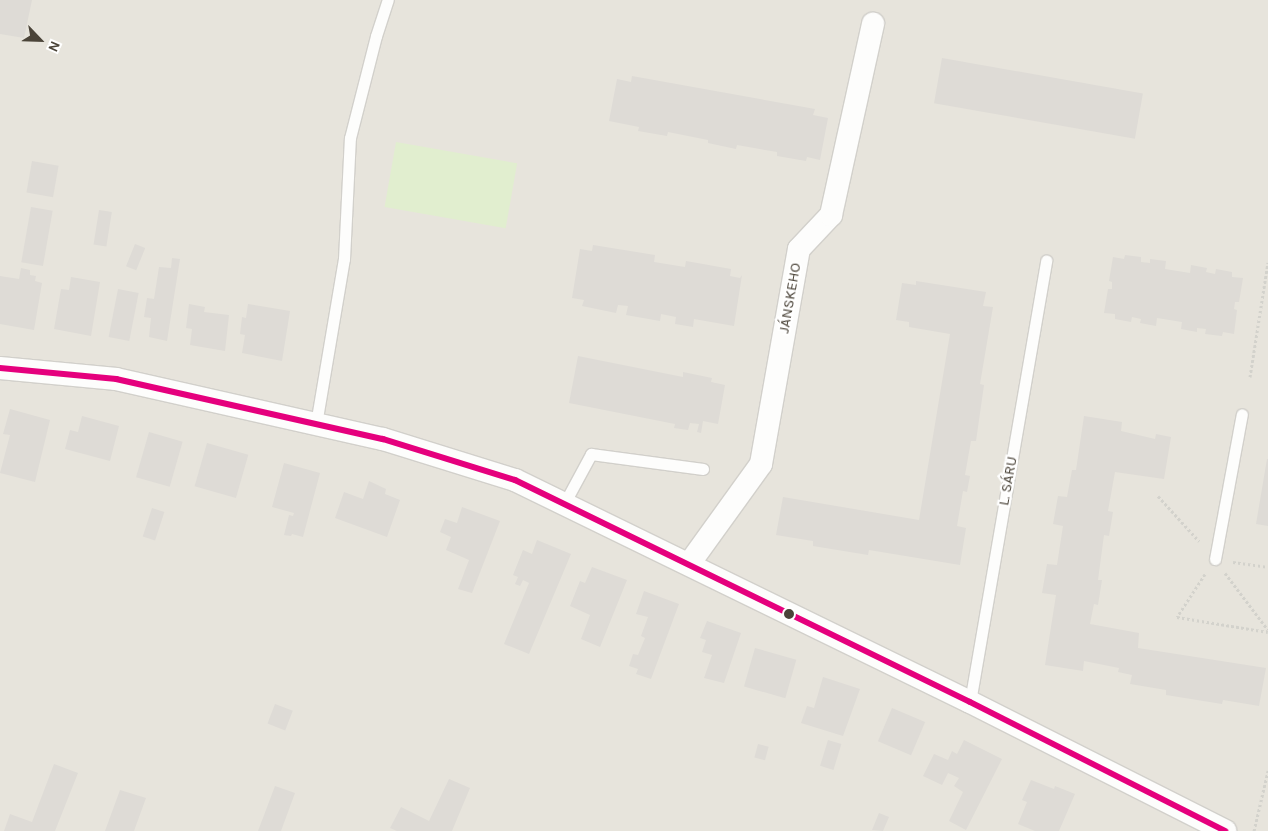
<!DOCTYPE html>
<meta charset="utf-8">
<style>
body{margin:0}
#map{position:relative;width:1268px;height:831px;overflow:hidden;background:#f4f2ee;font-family:Karla,sans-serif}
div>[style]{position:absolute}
.residential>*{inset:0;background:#e7e4dc;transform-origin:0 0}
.green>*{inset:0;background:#e1eecf;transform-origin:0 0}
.building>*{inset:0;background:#dedbd6;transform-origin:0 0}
.path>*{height:3px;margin-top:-1.5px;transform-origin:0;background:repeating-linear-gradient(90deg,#d3d2cc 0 2.5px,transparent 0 5px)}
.roads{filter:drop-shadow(1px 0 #d2d0cb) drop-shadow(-1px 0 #d2d0cb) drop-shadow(0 1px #d2d0cb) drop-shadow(0 -1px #d2d0cb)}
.lane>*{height:11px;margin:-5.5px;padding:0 5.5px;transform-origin:5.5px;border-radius:5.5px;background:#fdfdfc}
.street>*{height:22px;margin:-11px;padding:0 11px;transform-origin:11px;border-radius:11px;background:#fdfdfc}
.bus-1>*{height:6px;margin:-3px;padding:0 3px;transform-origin:3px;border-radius:3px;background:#e5007d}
.dots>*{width:14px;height:14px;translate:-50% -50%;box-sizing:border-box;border:2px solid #fff;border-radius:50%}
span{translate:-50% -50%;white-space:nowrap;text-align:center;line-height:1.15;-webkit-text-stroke:4.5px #fff;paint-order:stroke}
.street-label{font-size:15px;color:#4b4439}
.north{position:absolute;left:15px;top:15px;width:50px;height:50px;-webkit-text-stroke:4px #fff;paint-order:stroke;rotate:114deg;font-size:14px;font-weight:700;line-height:20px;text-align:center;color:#4b4439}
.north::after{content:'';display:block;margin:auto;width:18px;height:22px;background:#4b4439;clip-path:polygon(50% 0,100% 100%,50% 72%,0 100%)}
</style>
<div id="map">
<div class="residential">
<i style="left:0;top:0;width:1268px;height:831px"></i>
</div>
<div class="green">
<i style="left:396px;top:142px;width:123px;height:66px;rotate:10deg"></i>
</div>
<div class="building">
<i style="clip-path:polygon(0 0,32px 0,24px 38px,0 34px)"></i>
<i style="left:942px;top:58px;width:204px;height:46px;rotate:10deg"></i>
<i style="clip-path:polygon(632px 76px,815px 109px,813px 115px,828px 118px,820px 160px,807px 157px,806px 161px,777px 156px,777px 152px,737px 145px,736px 149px,708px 143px,708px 140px,668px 132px,667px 136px,638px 131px,639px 127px,609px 121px,617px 79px,631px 82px)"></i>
<i style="left:32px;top:161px;width:27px;height:32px;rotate:10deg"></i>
<i style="left:31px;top:207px;width:22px;height:56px;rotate:10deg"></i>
<i style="left:99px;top:210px;width:13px;height:35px;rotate:9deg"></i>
<i style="left:135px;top:244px;width:11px;height:24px;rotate:22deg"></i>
<i style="clip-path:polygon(593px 245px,655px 255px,654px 262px,685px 267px,686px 261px,731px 269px,730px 276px,740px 278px,742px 275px,734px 326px,694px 319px,693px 327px,675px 324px,676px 317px,661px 314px,660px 321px,626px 315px,628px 306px,618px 305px,616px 313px,582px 306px,584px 300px,572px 298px,580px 249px,592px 251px)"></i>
<i style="clip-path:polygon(1125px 255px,1141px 257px,1141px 262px,1150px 263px,1150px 259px,1166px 261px,1165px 269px,1190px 273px,1191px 265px,1207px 268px,1206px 272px,1215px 274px,1216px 269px,1232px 272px,1232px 277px,1243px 278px,1239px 302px,1235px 302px,1234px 309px,1237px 310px,1234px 334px,1223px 332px,1222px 336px,1205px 334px,1206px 329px,1197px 328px,1197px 332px,1181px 329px,1182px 322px,1157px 318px,1156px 326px,1140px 323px,1141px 319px,1132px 317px,1131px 322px,1115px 319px,1115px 314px,1104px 313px,1108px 289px,1112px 289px,1112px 282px,1109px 281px,1113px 257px,1124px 259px)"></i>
<i style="clip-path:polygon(172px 258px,180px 259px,167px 341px,149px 337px,151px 318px,144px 317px,147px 298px,154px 299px,159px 267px,171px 268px)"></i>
<i style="clip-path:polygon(21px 268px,30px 270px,30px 275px,36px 276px,35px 281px,42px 283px,34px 330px,0 324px,0 276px,19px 279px)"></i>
<i style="clip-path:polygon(71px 277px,100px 282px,91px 336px,54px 329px,61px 289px,69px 290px)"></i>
<i style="clip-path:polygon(916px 281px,986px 292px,983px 306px,993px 307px,980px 384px,984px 385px,976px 441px,971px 441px,965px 475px,970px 476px,967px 492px,963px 491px,957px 526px,966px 528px,960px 565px,869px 550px,868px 555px,813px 546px,813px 541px,776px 535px,783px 497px,919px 520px,950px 334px,909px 327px,909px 322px,896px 320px,902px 283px,916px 285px)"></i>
<i style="left:118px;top:289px;width:21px;height:49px;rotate:11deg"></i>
<i style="clip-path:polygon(189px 304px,205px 307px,204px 312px,229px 315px,225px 351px,190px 345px,192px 329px,186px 328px)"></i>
<i style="clip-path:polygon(248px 304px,290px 311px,282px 361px,242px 353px,245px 335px,240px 334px,242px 317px,246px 318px)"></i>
<i style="clip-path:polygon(578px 356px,683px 377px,683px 372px,712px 378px,711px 382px,725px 385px,718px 424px,703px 421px,701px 433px,697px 432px,699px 424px,690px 423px,688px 430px,674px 428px,675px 424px,569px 403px)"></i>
<i style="clip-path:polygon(10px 409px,50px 420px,35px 482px,0 473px,10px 435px,3px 434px)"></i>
<i style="clip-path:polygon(82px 416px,119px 426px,110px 461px,65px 449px,70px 430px,78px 432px)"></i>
<i style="clip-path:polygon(1084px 416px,1122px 422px,1121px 431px,1155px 439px,1156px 434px,1171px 437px,1164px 479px,1115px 472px,1108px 511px,1113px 512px,1109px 536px,1104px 535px,1098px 580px,1102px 580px,1098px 605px,1094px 604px,1090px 624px,1139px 633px,1138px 648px,1266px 668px,1259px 706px,1223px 700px,1222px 704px,1166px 695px,1166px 690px,1130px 684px,1132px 675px,1118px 672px,1119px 668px,1084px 661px,1083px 671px,1045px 665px,1056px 595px,1042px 593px,1047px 564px,1057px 565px,1063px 526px,1053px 524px,1058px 496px,1067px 497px,1072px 470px,1076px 470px)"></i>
<i style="left:149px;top:432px;width:35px;height:47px;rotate:16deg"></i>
<i style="left:207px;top:443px;width:43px;height:45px;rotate:16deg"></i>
<i style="clip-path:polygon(1267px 459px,1268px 459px,1268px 526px,1256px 524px)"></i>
<i style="clip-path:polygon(284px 463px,320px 473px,303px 537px,292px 534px,291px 536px,284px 535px,289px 515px,293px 516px,294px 513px,272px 507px)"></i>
<i style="clip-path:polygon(369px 481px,386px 489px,385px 494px,400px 500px,387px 537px,335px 518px,344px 492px,363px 499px)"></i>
<i style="clip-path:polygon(462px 507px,500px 521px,472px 593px,458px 589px,469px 560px,446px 550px,451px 537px,440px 532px,445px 519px,457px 523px)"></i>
<i style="left:152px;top:508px;width:13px;height:30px;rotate:18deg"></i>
<i style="clip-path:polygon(537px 540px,571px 554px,529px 654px,504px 644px,529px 583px,523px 580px,520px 586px,515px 584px,518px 577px,513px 575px,523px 550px,532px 554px)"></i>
<i style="clip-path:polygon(592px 567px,627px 580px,600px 647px,581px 639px,590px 615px,570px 606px,580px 581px,585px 583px)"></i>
<i style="clip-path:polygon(644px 591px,679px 604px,651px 679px,636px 674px,638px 669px,629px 666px,633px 654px,638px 655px,645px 638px,641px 636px,648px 617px,636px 614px)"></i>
<i style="clip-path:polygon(707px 621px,741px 633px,724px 683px,704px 678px,712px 655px,702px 652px,706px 640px,700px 638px)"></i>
<i style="left:755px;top:648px;width:43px;height:40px;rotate:16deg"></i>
<i style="clip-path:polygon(823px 677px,860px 689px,843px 736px,801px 723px,807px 706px,814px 708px)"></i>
<i style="left:275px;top:704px;width:19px;height:21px;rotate:21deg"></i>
<i style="left:892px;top:708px;width:36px;height:36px;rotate:23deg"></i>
<i style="left:828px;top:740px;width:14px;height:27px;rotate:17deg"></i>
<i style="clip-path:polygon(964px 740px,1002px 759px,966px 830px,949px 821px,963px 792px,954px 786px,959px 778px,948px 773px,942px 785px,923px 776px,934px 754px,948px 760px,952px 751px,957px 754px)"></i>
<i style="left:758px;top:744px;width:11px;height:14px;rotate:15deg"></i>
<i style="clip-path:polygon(54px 764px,78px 773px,55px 831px,4px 831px,10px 814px,32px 822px)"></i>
<i style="clip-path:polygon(449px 779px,470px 788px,452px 831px,397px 831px,390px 828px,401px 807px,429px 821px)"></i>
<i style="clip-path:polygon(1031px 780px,1054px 789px,1055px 786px,1075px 794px,1059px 831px,1035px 831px,1018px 824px,1027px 802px,1022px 800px)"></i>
<i style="clip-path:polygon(275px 786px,295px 793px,281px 831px,258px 831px)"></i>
<i style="clip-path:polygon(120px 790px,146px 798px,134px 831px,105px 831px)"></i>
<i style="clip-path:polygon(879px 813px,889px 817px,883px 831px,872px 830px)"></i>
</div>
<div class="path">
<i style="left:1250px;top:377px;width:116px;rotate:-81.1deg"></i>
<i style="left:1158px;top:496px;width:61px;rotate:47.7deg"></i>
<i style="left:1233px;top:562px;width:35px;rotate:8deg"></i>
<i style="left:1225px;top:573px;width:71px;rotate:53deg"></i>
<i style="left:1205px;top:574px;width:51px;rotate:123.1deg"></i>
<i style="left:1177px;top:617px;width:92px;rotate:9.4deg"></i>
<i style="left:1254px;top:831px;width:62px;rotate:-76.9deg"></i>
</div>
<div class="roads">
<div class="lane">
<i style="left:316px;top:424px;width:167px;rotate:-80.4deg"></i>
<i style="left:344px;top:259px;width:121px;rotate:-87.2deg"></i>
<i style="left:350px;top:138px;width:105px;rotate:-75.7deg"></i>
<i style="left:376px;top:36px;width:38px;rotate:-72deg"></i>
<i style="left:564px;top:504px;width:57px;rotate:-61.6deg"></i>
<i style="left:591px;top:454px;width:113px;rotate:7.6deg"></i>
<i style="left:1215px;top:559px;width:147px;rotate:-79.5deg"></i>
<i style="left:970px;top:702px;width:448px;rotate:-80.2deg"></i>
</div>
<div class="street">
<i style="left:0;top:368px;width:117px;rotate:5.4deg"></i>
<i style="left:116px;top:379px;width:274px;rotate:12.7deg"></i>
<i style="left:383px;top:439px;width:138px;rotate:17.3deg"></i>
<i style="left:515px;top:480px;width:506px;rotate:26.01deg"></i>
<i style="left:970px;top:702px;width:286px;rotate:26.8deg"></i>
<i style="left:689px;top:564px;width:123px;rotate:-54.2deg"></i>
<i style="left:761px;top:464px;width:218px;rotate:-80deg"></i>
<i style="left:799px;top:249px;width:47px;rotate:-46.7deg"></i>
<i style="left:831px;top:215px;width:196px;rotate:-77.6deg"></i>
</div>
</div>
<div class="bus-1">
<i style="left:0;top:368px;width:117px;rotate:5.4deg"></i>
<i style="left:116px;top:379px;width:274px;rotate:12.7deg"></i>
<i style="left:383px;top:439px;width:138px;rotate:17.3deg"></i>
<i style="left:515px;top:480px;width:506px;rotate:26.01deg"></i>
<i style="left:970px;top:702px;width:286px;rotate:26.8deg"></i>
</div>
<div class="dots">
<i style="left:789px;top:614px;background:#4b4439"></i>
</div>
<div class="street-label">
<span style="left:790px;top:298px;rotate:-80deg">JÁNSKEHO</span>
<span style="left:1008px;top:481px;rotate:-80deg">L. SÁRU</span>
</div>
<div class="north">N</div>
</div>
